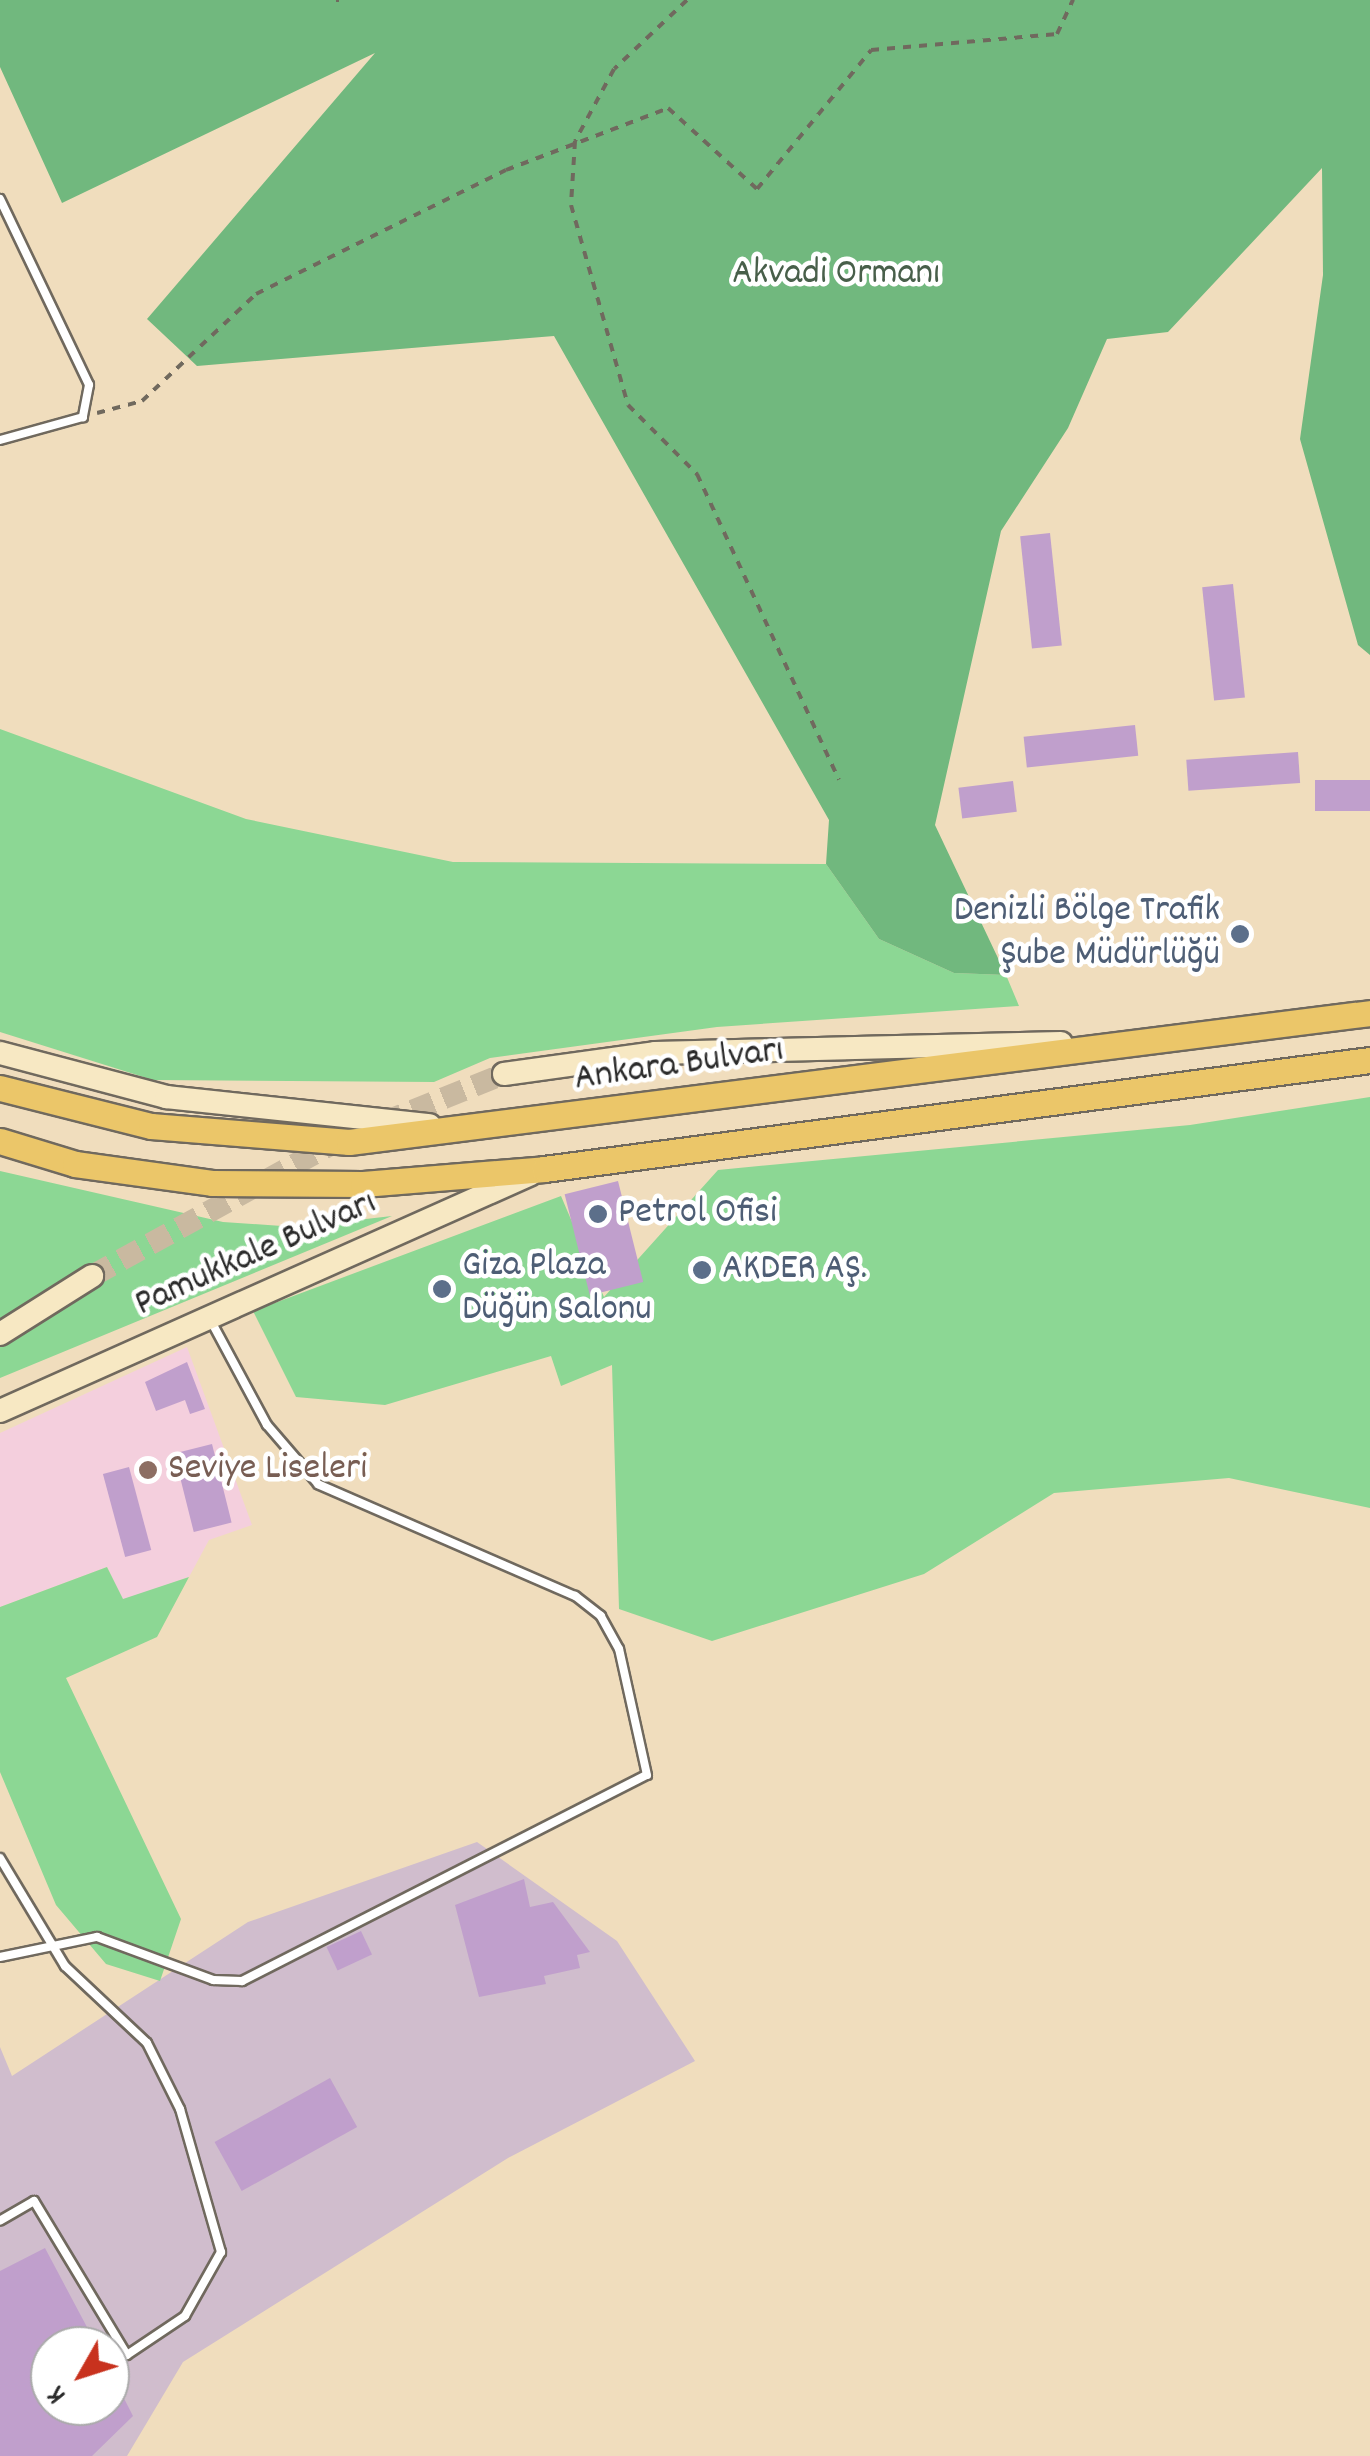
<!DOCTYPE html>
<meta charset="utf-8">
<style>
body{margin:0}
#map{position:relative;width:1370px;height:2456px;overflow:hidden;background:#f0ddbd;font-family:Dekko,sans-serif}
div>[style]{position:absolute}
.built>*{inset:0;background:#f4cfdd}
.industrial>*{inset:0;background:#d0bdcd}
.green>*{inset:0;background:#8cd794}
.forest>*{inset:0;background:#71b87e}
.building>*{inset:0;background:#c09fcc;transform-origin:0 0}
.secondary-tunnel>*{height:22px;margin-top:-11px;transform-origin:0;background:repeating-linear-gradient(90deg,#c9b9a0 0 22px,transparent 0 33px)}
.path>*{height:4px;margin-top:-2px;transform-origin:0;background:repeating-linear-gradient(90deg,#70695e 0 8px,transparent 0 16px)}
.roads{filter:drop-shadow(2px 0 #70695e) drop-shadow(-2px 0 #70695e) drop-shadow(0 2px #70695e) drop-shadow(0 -2px #70695e)}
.lane>*{height:8px;margin:-4px;padding:0 4px;transform-origin:4px;border-radius:4px;background:#fff}
.secondary>*{height:22px;margin:-11px;padding:0 11px;transform-origin:11px;border-radius:11px;background:#f7e8c3}
.primary>*{height:25px;margin:-12.5px;padding:0 12.5px;transform-origin:12.5px;border-radius:12.5px;background:#ebc669}
.dots>*{width:28px;height:28px;translate:-50% -50%;box-sizing:border-box;border:5px solid #fff;border-radius:50%}
span{translate:-50% -50%;white-space:nowrap;text-align:center;line-height:1.15;-webkit-text-stroke:9px #fff;paint-order:stroke}
.park-label{font-size:38px;color:#485f4a}
.service-label{font-size:38px;color:#4e5e75}
.right{translate:-100% -50%;text-align:right}
.left{translate:0 -50%;text-align:left}
.street-label{font-size:38px;color:#2b2b2b}
.education-label{font-size:38px;color:#785e54}
.north{position:absolute;left:30px;top:2326px;width:100px;height:100px;box-sizing:border-box;background:#fff;border:2px solid #aaa;border-radius:50%;rotate:231deg;font-size:28px;font-weight:700;line-height:40px;text-align:center;color:#2b2b2b}
.north::after{content:'';display:block;margin:auto;width:35px;height:45px;background:#c8321e;clip-path:polygon(50% 0,100% 100%,50% 72%,0 100%)}
</style>
<div id="map">
<div class="built">
<i style="clip-path:polygon(187px 1347px,252px 1525px,209px 1540px,189px 1577px,123px 1600px,107px 1567px,0 1607px,0 1433px)"></i>
</div>
<div class="industrial">
<i style="clip-path:polygon(evenodd,477px 1842px,617px 1941px,695px 2061px,508px 2158px,183px 2362px,127px 2456px,0 2456px,0 2047px,12px 2076px,248px 1922px,477px 1842px,50px 2346px,110px 2346px,110px 2406px,50px 2406px,50px 2346px)"></i>
</div>
<div class="green">
<i style="clip-path:polygon(0 729px,246px 819px,453px 862px,826px 864px,879px 939px,954px 973px,1006px 975px,1019px 1006px,717px 1027px,490px 1058px,434px 1082px,153px 1080px,0 1032px)"></i>
<i style="clip-path:polygon(1370px 1097px,1370px 1508px,1229px 1478px,1054px 1493px,924px 1574px,712px 1641px,619px 1609px,612px 1365px,561px 1386px,551px 1356px,385px 1405px,296px 1397px,253px 1311px,561px 1196px,604px 1297px,718px 1170px,1190px 1125px)"></i>
<i style="clip-path:polygon(0 1171px,223px 1222px,296px 1227px,392px 1216px,0 1378px)"></i>
<i style="clip-path:polygon(107px 1567px,123px 1599px,189px 1577px,157px 1637px,66px 1678px,181px 1919px,160px 1981px,106px 1964px,56px 1905px,0 1772px,0 1607px)"></i>
</div>
<div class="forest">
<i style="clip-path:polygon(0 0,1370px 0,1370px 655px,1358px 645px,1300px 439px,1323px 275px,1322px 168px,1168px 332px,1107px 339px,1068px 428px,1001px 531px,935px 825px,1006px 975px,954px 973px,879px 939px,826px 864px,829px 820px,554px 336px,197px 366px,147px 319px,375px 53px,62px 203px,0 67px)"></i>
</div>
<div class="building">
<i style="left:1050px;top:533px;width:113px;height:30px;rotate:84deg"></i>
<i style="left:1233px;top:584px;width:114px;height:31px;rotate:84deg"></i>
<i style="left:1135px;top:725px;width:31px;height:112px;rotate:84deg"></i>
<i style="left:1298px;top:752px;width:31px;height:112px;rotate:86deg"></i>
<i style="left:1370px;top:780px;width:31px;height:55px;rotate:90deg"></i>
<i style="left:1013px;top:781px;width:31px;height:55px;rotate:83deg"></i>
<i style="left:618px;top:1181px;width:104px;height:55px;rotate:76deg"></i>
<i style="clip-path:polygon(187px 1362px,205px 1409px,190px 1414px,185px 1400px,156px 1411px,145px 1382px)"></i>
<i style="left:212px;top:1444px;width:81px;height:39px;rotate:76deg"></i>
<i style="left:129px;top:1467px;width:86px;height:27px;rotate:75deg"></i>
<i style="clip-path:polygon(524px 1879px,530px 1907px,553px 1902px,590px 1952px,577px 1955px,580px 1968px,544px 1976px,546px 1984px,479px 1997px,455px 1905px)"></i>
<i style="left:361px;top:1931px;width:26px;height:38px;rotate:65deg"></i>
<i style="left:330px;top:2078px;width:56px;height:132px;rotate:61deg"></i>
<i style="clip-path:polygon(45px 2248px,97px 2346px,50px 2346px,50px 2406px,110px 2406px,110px 2371px,133px 2416px,92px 2456px,0 2456px,0 2271px)"></i>
</div>
<div class="secondary-tunnel">
<i style="left:382px;top:1123px;width:131px;rotate:-21.9deg"></i>
<i style="left:92px;top:1276px;width:281px;rotate:-28.8deg"></i>
</div>
<div class="path">
<i style="left:336px;top:0;width:3px"></i>
<i style="left:687px;top:0;width:100px;rotate:136.6deg"></i>
<i style="left:614px;top:69px;width:82px;rotate:118.4deg"></i>
<i style="left:575px;top:141px;width:64px;rotate:93.6deg"></i>
<i style="left:571px;top:205px;width:208px;rotate:74.1deg"></i>
<i style="left:628px;top:405px;width:98px;rotate:45deg"></i>
<i style="left:697px;top:474px;width:337px;rotate:65.1deg"></i>
<i style="left:97px;top:413px;width:47px;rotate:-14.9deg"></i>
<i style="left:142px;top:401px;width:156px;rotate:-43.2deg"></i>
<i style="left:256px;top:294px;width:279px;rotate:-26.4deg"></i>
<i style="left:506px;top:170px;width:173px;rotate:-20.9deg"></i>
<i style="left:668px;top:108px;width:120px;rotate:42.3deg"></i>
<i style="left:757px;top:189px;width:180px;rotate:-50.6deg"></i>
<i style="left:871px;top:50px;width:187px;rotate:-4.9deg"></i>
<i style="left:1057px;top:34px;width:38px;rotate:-65deg"></i>
</div>
<div class="roads">
<div class="lane">
<i style="left:0;top:199px;width:206px;rotate:64.4deg"></i>
<i style="left:89px;top:385px;width:33px;rotate:101deg"></i>
<i style="left:83px;top:417px;width:86px;rotate:164.5deg"></i>
<i style="left:0;top:1858px;width:126px;rotate:59deg"></i>
<i style="left:65px;top:1966px;width:112px;rotate:43.2deg"></i>
<i style="left:147px;top:2043px;width:74px;rotate:63.4deg"></i>
<i style="left:180px;top:2109px;width:149px;rotate:74deg"></i>
<i style="left:221px;top:2252px;width:73px;rotate:119.4deg"></i>
<i style="left:185px;top:2316px;width:70px;rotate:146.1deg"></i>
<i style="left:127px;top:2355px;width:180px;rotate:-121.1deg"></i>
<i style="left:34px;top:2201px;width:39px;rotate:150deg"></i>
<i style="left:0;top:1957px;width:99px;rotate:-11.7deg"></i>
<i style="left:97px;top:1937px;width:124px;rotate:20.3deg"></i>
<i style="left:213px;top:1980px;width:29px;rotate:2deg"></i>
<i style="left:242px;top:1981px;width:454px;rotate:-27deg"></i>
<i style="left:647px;top:1775px;width:129px;rotate:-102.5deg"></i>
<i style="left:619px;top:1649px;width:38px;rotate:-119deg"></i>
<i style="left:601px;top:1616px;width:33px;rotate:-142deg"></i>
<i style="left:575px;top:1596px;width:280px;rotate:-156.5deg"></i>
<i style="left:318px;top:1484px;width:78px;rotate:-130.8deg"></i>
<i style="left:267px;top:1425px;width:120px;rotate:-118.3deg"></i>
</div>
<div class="secondary">
<i style="left:0;top:1053px;width:172px;rotate:14.8deg"></i>
<i style="left:166px;top:1097px;width:265px;rotate:6.1deg"></i>
<i style="left:504px;top:1074px;width:152px;rotate:-7.9deg"></i>
<i style="left:655px;top:1053px;width:406px;rotate:-1.4deg"></i>
<i style="left:0;top:1334px;width:109px;rotate:-32.2deg"></i>
<i style="left:0;top:1411px;width:581px;rotate:-24.05deg"></i>
</div>
<div class="primary">
<i style="left:0;top:1088px;width:156px;rotate:14.1deg"></i>
<i style="left:151px;top:1126px;width:199px;rotate:4.6deg"></i>
<i style="left:349px;top:1142px;width:1029px;rotate:-7.2deg"></i>
<i style="left:0;top:1141px;width:78px;rotate:17deg"></i>
<i style="left:75px;top:1164px;width:138px;rotate:7.9deg"></i>
<i style="left:212px;top:1183px;width:151px;rotate:0.4deg"></i>
<i style="left:363px;top:1184px;width:182px;rotate:-4.7deg"></i>
<i style="left:544px;top:1169px;width:833px;rotate:-7.52deg"></i>
</div>
</div>
<div class="dots">
<i style="left:1240px;top:934px;background:#5c6f8a"></i>
<i style="left:598px;top:1214px;background:#5c6f8a"></i>
<i style="left:702px;top:1270px;background:#5c6f8a"></i>
<i style="left:442px;top:1289px;background:#5c6f8a"></i>
<i style="left:148px;top:1470px;background:#8d6e63"></i>
</div>
<div class="park-label">
<span style="left:836px;top:275px">Akvadi Ormanı</span>
</div>
<div class="service-label">
<span class="right" style="left:1220px;top:934px">Denizli Bölge Trafik<br>Şube Müdürlüğü</span>
<span class="left" style="left:618px;top:1214px">Petrol Ofisi</span>
<span class="left" style="left:462px;top:1289px">Giza Plaza<br>Düğün Salonu</span>
<span class="left" style="left:722px;top:1270px">AKDER AŞ.</span>
</div>
<div class="street-label">
<span style="left:679px;top:1066px;rotate:-8deg">Ankara Bulvarı</span>
<span style="left:256px;top:1255px;rotate:-24deg">Pamukkale Bulvarı</span>
</div>
<div class="education-label">
<span class="left" style="left:168px;top:1470px">Seviye Liseleri</span>
</div>
<div class="north">K</div>
</div>
